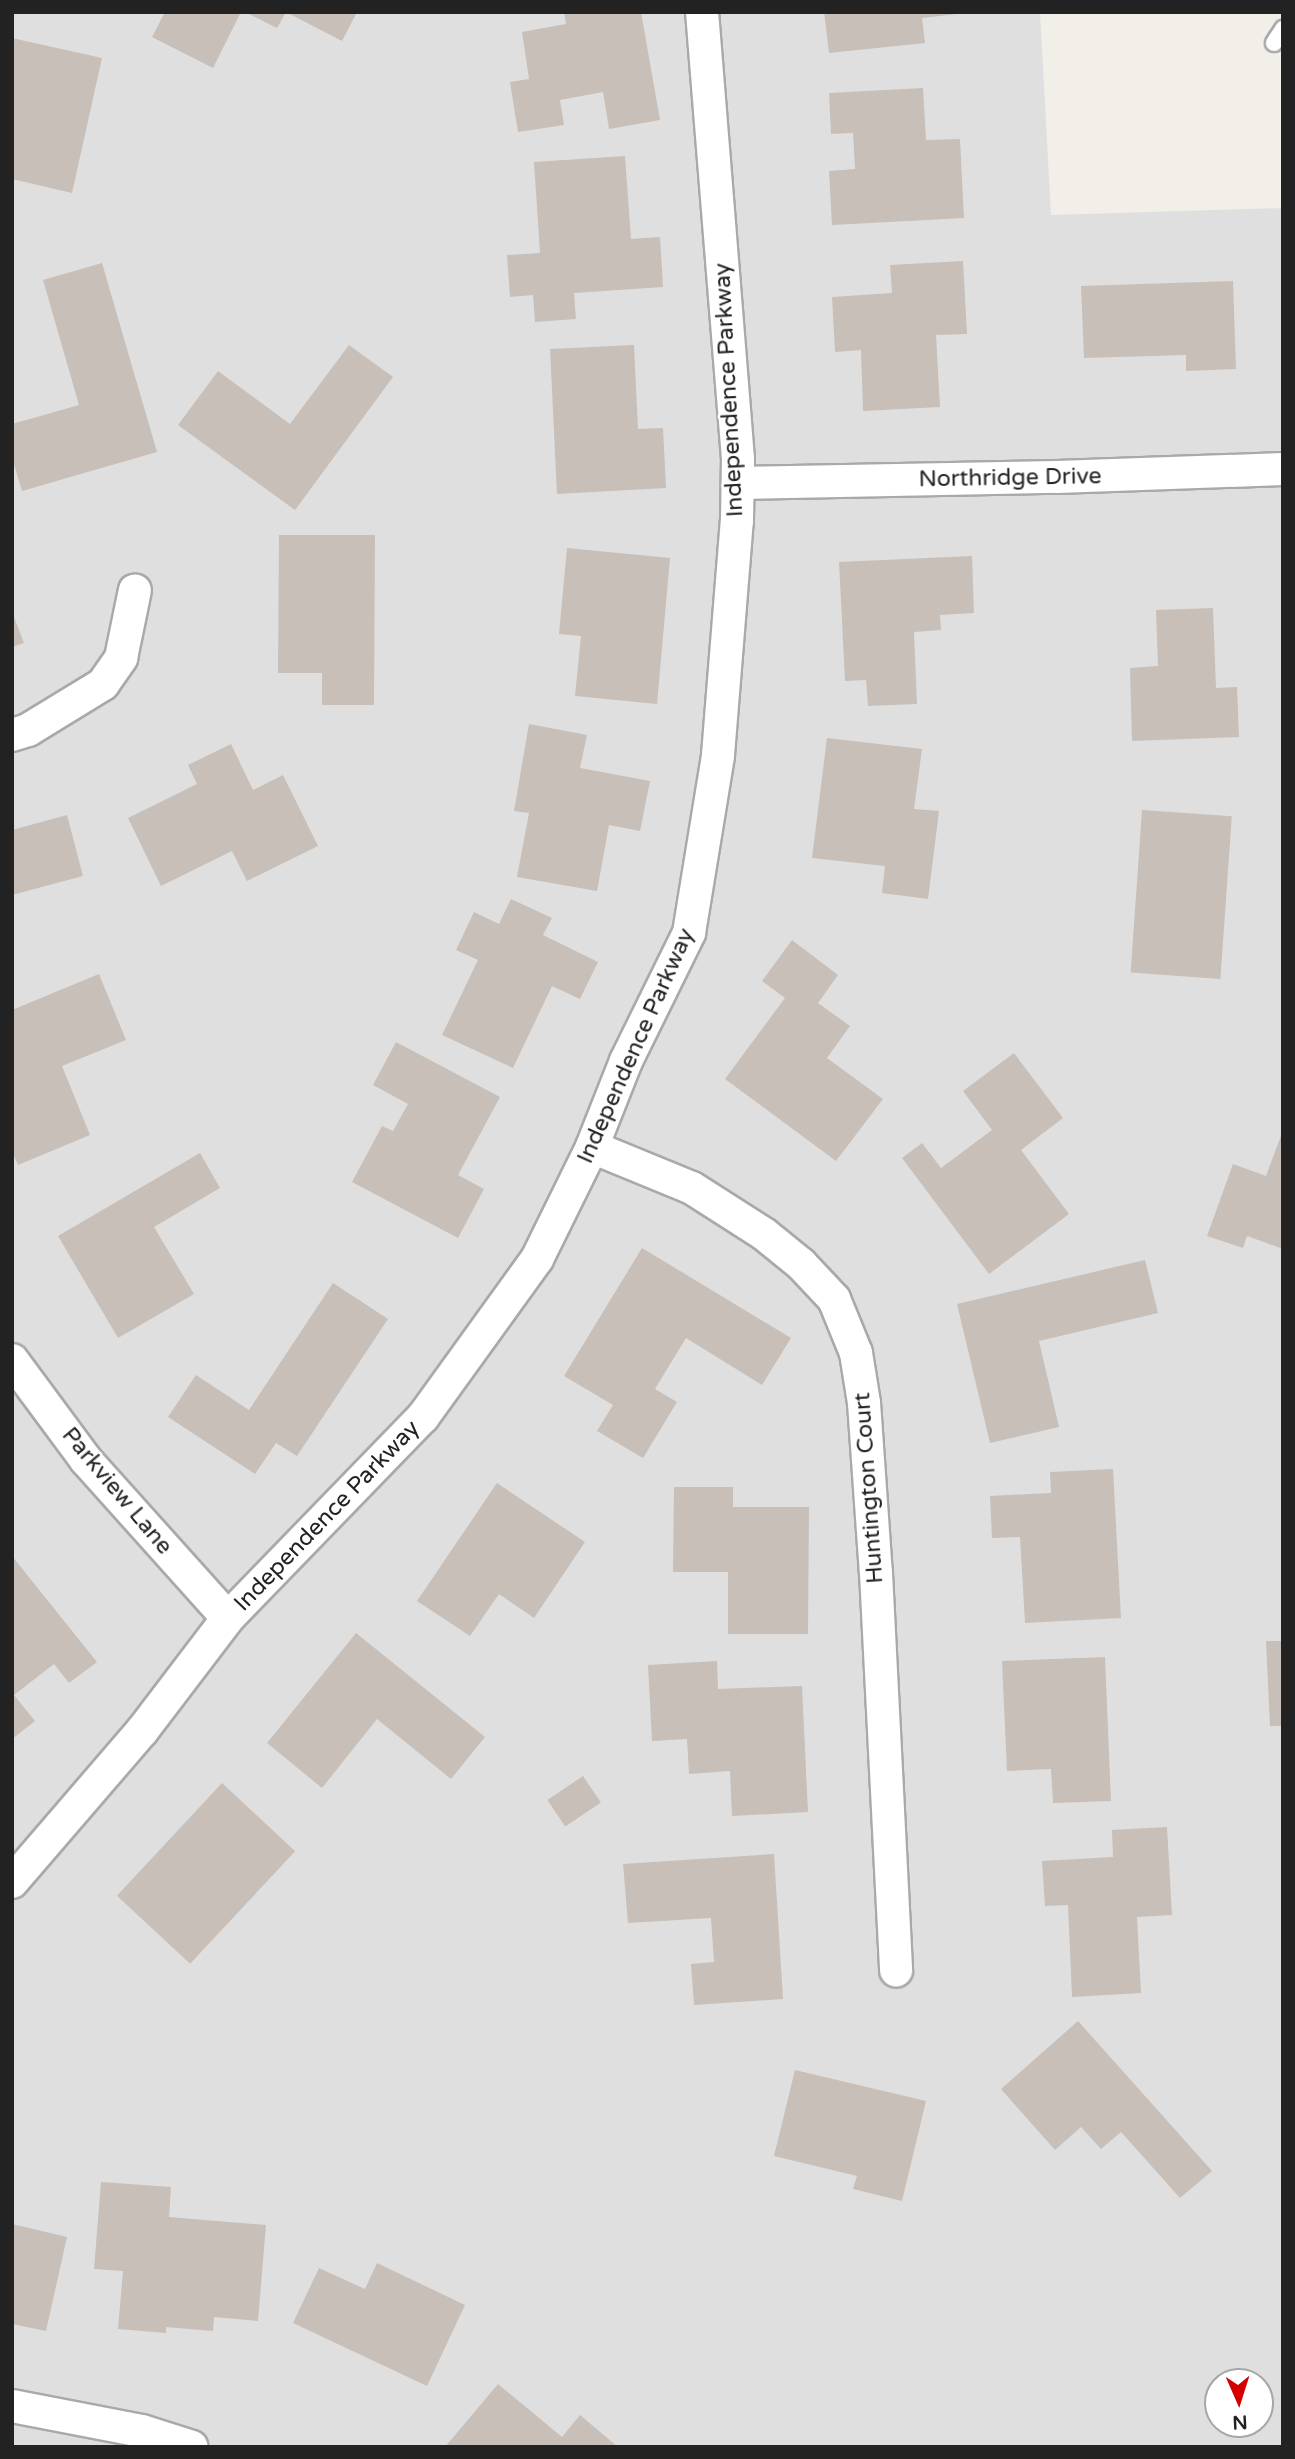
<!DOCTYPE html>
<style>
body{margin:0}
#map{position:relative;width:1295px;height:2459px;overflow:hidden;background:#f2efe9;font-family:"Varela Round",sans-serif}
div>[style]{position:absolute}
.residential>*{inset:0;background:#e0dfdf}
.building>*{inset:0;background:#c7bfb8;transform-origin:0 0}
.roads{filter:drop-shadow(2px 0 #a9a9a9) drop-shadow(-2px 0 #a9a9a9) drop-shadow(0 2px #a9a9a9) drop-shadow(0 -2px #a9a9a9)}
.service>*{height:16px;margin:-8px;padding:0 8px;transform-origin:8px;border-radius:8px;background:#fff}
.minor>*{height:32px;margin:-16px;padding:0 16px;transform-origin:16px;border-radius:16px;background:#fff}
span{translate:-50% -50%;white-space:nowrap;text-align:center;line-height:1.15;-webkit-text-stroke:5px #fff;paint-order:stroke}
.street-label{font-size:23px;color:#222}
.frame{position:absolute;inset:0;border:14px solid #222;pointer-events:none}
.north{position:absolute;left:1204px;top:2368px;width:70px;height:70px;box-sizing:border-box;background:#fff;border:2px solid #a7a7a7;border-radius:50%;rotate:177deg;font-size:19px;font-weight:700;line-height:28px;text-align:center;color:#222}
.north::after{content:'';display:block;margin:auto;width:24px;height:32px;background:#d40000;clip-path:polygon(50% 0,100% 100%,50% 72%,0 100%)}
</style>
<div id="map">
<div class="residential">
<i style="clip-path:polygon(evenodd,12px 12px,1040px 12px,1051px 215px,1283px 208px,1283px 2447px,12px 2447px,12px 12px,1218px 2382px,1260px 2382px,1260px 2424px,1218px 2424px,1218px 2382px)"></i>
</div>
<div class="building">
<i style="clip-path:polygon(165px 12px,241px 12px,213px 68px,152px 37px)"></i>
<i style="clip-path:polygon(245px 12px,286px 12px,277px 28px)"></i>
<i style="clip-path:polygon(286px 12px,357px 12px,342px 41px)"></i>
<i style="clip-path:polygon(564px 12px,641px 12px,660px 120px,609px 129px,603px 92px,560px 100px,564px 125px,518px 132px,510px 82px,529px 79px,522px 32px,566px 24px)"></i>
<i style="clip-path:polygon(824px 12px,957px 12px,957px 14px,922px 18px,925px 43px,829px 53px)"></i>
<i style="clip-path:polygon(12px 38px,102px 58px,72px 193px,12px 179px)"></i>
<i style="clip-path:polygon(923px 88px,926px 140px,960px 139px,964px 218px,832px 225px,829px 171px,855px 169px,853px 133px,831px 134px,829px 93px)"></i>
<i style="clip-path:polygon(625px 156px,631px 239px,660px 237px,663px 287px,574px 293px,576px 319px,535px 322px,533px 295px,510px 297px,507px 255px,540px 253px,534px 162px)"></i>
<i style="clip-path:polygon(963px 261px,967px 334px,936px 335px,940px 407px,863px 411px,861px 350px,835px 352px,832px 297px,892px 293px,890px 265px)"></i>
<i style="clip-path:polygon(102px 263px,157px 452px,22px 491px,12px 458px,12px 424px,79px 405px,43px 280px)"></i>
<i style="clip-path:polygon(1233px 281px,1236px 369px,1186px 371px,1186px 355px,1084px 358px,1081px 286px)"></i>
<i style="clip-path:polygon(349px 345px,393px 377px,295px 510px,178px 425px,218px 371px,290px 424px)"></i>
<i style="clip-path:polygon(634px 345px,638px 429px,663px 428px,666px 488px,557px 494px,550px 349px)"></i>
<i style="clip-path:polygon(279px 535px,375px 535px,374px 705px,322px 705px,322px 673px,278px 673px)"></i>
<i style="clip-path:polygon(567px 548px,670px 558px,657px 704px,575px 696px,581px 636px,559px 634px)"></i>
<i style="clip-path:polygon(972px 556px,974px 613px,940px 615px,941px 630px,914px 632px,917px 704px,868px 706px,866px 680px,845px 681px,839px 562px)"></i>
<i style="clip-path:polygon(1213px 608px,1216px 688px,1237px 687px,1239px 737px,1132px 741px,1130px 668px,1158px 666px,1156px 610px)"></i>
<i style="clip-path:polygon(12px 612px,24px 643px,12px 647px)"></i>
<i style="clip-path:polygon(529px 724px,587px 735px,580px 768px,650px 781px,640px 831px,609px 825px,597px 891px,517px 877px,529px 813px,514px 811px)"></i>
<i style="clip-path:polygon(827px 738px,922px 749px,914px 809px,939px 811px,928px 899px,882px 893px,885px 866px,812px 858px)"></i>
<i style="clip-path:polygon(231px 744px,253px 790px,283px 775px,318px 846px,247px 881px,232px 851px,161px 886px,128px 818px,197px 784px,188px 765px)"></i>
<i style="left:1142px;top:810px;width:90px;height:163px;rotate:4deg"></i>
<i style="clip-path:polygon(67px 815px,83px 876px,12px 895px,12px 830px)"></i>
<i style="clip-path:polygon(511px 899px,552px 918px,543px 935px,598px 962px,580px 999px,552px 986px,513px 1068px,442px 1035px,478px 960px,456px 950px,474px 912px,499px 924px)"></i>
<i style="clip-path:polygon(792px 940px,838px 975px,818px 1003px,850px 1026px,827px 1058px,883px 1099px,836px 1161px,725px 1079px,785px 998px,762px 981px)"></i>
<i style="clip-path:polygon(99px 974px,126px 1040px,62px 1066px,90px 1135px,18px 1165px,12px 1151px,12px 1010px)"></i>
<i style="clip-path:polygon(396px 1042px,500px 1097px,458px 1175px,484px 1189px,458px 1238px,352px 1182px,382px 1126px,393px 1131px,408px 1104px,373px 1085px)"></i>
<i style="clip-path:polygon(1014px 1053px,1063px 1118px,1021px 1150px,1069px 1214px,989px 1274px,902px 1158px,922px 1143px,941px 1168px,992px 1130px,963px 1091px)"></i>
<i style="clip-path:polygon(1282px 1133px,1283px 1249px,1247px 1236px,1243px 1248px,1207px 1236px,1233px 1164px,1266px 1176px)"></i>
<i style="clip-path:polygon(200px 1153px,220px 1188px,154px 1227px,194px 1294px,118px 1338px,58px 1236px)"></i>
<i style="clip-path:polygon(642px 1248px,791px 1338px,762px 1385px,686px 1338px,655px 1389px,677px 1402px,643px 1458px,597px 1431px,613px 1405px,564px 1376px)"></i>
<i style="clip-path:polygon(1145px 1260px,1158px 1313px,1039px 1341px,1059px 1427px,990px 1443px,957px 1304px)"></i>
<i style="clip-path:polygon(333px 1283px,388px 1319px,297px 1456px,276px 1443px,255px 1474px,168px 1417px,196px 1375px,249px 1410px)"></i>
<i style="clip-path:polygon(1113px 1469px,1121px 1618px,1025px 1623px,1020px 1537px,992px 1538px,990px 1496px,1051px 1493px,1050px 1472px)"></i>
<i style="clip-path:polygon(497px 1483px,585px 1542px,534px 1618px,499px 1594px,470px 1636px,417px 1601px)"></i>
<i style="clip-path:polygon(674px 1487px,733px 1487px,733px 1507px,809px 1507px,808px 1634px,728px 1634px,728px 1572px,673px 1572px)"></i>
<i style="clip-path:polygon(12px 1556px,97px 1662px,69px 1683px,54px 1664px,14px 1695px,35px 1721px,12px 1739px)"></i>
<i style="clip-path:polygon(356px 1633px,485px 1737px,451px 1779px,377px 1719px,322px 1788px,267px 1743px)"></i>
<i style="clip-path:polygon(1266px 1641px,1283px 1641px,1283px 1726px,1270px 1726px)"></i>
<i style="clip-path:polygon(1105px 1657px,1111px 1801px,1053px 1803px,1051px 1769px,1007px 1771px,1002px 1661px)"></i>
<i style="clip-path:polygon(717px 1661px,718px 1689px,802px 1686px,808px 1812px,732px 1816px,730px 1771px,689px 1774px,687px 1739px,652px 1741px,648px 1665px)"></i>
<i style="left:583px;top:1776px;width:32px;height:43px;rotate:56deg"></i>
<i style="left:222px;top:1783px;width:100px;height:154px;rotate:43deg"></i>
<i style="clip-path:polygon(1167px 1827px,1172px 1915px,1137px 1917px,1141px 1993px,1072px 1997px,1068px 1905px,1045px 1906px,1042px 1861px,1113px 1857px,1112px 1830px)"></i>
<i style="clip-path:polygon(774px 1854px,783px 1999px,694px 2005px,691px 1964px,714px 1962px,711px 1918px,628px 1923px,623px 1864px)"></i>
<i style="clip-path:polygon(1078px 2021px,1212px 2171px,1180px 2198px,1121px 2132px,1101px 2149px,1081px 2127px,1055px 2150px,1001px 2089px)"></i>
<i style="clip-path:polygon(795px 2070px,926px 2101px,902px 2201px,853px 2189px,857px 2176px,774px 2156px)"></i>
<i style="clip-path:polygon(101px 2182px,171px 2187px,169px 2217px,266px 2225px,258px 2321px,214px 2317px,213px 2331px,166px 2327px,166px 2333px,118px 2329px,123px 2271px,94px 2269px)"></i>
<i style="clip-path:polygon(12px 2224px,67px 2237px,46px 2331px,12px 2324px)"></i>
<i style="clip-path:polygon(377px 2263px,465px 2305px,427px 2386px,293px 2323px,319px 2268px,365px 2289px)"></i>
<i style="clip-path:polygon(498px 2384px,562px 2437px,580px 2415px,618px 2447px,445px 2447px)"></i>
</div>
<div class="roads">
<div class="service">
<i style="left:1274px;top:43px;width:17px;rotate:-57deg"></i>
</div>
<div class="minor">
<i style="left:738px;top:483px;width:319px;rotate:-1.1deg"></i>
<i style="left:1057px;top:477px;width:226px;rotate:-2deg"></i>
<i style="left:12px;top:735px;width:17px;rotate:-17deg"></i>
<i style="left:28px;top:730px;width:88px;rotate:-31.5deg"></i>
<i style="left:103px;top:684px;width:32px;rotate:-55deg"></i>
<i style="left:121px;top:658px;width:69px;rotate:-78.4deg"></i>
<i style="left:592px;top:1147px;width:108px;rotate:22.3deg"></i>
<i style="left:692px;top:1188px;width:85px;rotate:32.6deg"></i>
<i style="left:764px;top:1234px;width:48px;rotate:39deg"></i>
<i style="left:801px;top:1264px;width:48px;rotate:46.7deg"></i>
<i style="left:834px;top:1299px;width:58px;rotate:67.8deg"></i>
<i style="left:856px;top:1353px;width:51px;rotate:80.9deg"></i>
<i style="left:864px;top:1403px;width:170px;rotate:86deg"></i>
<i style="left:876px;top:1573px;width:398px;rotate:87.1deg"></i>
<i style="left:12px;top:1360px;width:124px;rotate:53.5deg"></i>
<i style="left:86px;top:1460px;width:212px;rotate:48.1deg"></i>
<i style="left:12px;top:1882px;width:199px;rotate:-49.3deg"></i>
<i style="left:142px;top:1731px;width:142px;rotate:-52.7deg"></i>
<i style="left:228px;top:1618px;width:280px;rotate:-45.9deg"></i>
<i style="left:423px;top:1417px;width:195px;rotate:-54.2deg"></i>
<i style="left:537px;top:1259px;width:125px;rotate:-63.8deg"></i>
<i style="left:592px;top:1147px;width:92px;rotate:-68.4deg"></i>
<i style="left:626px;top:1061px;width:143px;rotate:-63.8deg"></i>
<i style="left:689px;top:933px;width:180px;rotate:-80.7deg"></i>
<i style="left:718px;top:755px;width:235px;rotate:-85.4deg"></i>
<i style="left:737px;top:521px;width:62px;rotate:-89.1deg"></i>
<i style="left:738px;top:459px;width:448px;rotate:-94.6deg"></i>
<i style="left:12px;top:2406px;width:132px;rotate:10.9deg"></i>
<i style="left:142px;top:2431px;width:52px;rotate:17.7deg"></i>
</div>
</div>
<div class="street-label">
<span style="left:729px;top:390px;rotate:-93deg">Independence Parkway</span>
<span style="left:1010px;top:478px;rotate:-1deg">Northridge Drive</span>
<span style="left:636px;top:1046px;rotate:-66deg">Independence Parkway</span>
<span style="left:869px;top:1488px;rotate:-94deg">Huntington Court</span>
<span style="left:117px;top:1491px;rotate:50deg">Parkview Lane</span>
<span style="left:327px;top:1516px;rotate:-46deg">Independence Parkway</span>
</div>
<div class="frame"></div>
<div class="north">N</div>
</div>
